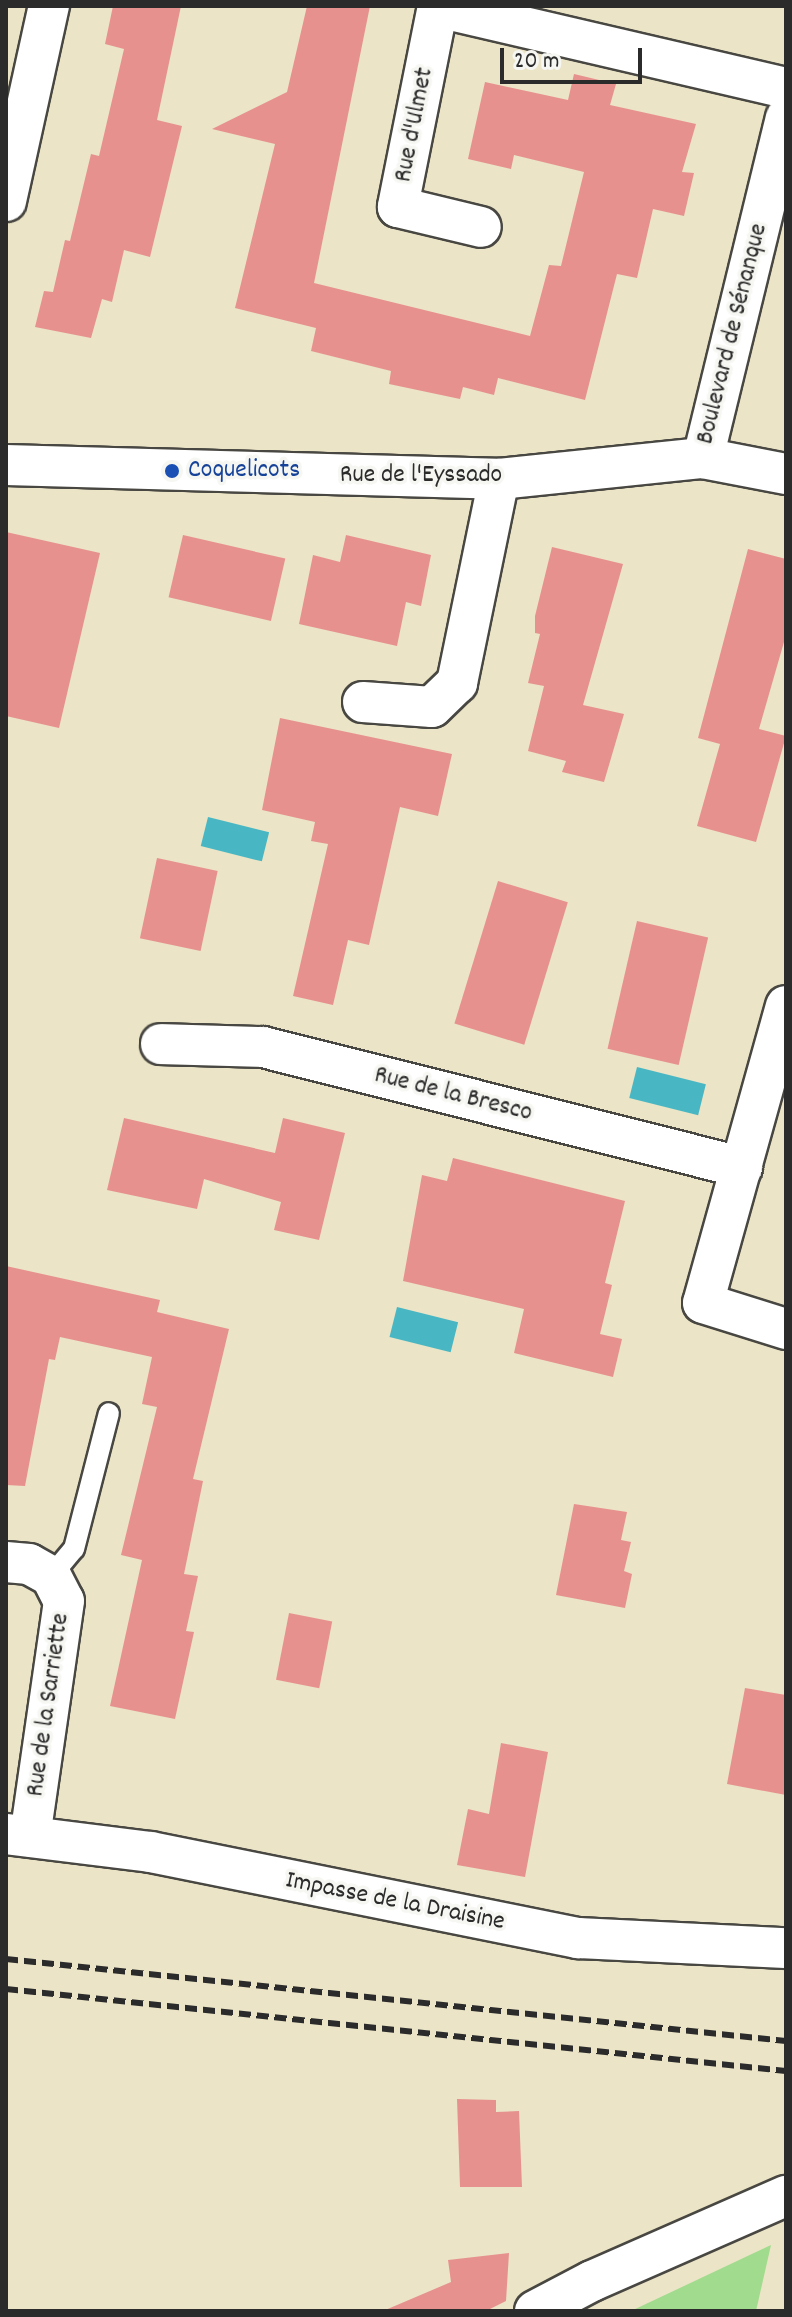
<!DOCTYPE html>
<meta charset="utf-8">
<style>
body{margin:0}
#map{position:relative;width:792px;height:2317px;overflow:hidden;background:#ebe4c6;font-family:Dekko,sans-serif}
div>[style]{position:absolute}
.green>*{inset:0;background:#a0db8e}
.water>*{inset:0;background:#49b7c3;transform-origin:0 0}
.building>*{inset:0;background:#e7918f;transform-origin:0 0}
.roads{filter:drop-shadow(2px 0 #484742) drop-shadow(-2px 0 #484742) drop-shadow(0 2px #484742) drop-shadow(0 -2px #484742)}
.lane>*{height:20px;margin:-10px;padding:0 10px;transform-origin:10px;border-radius:10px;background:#fff}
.street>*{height:40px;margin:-20px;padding:0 20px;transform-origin:20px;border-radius:20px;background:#fff}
.rail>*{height:6px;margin-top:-3px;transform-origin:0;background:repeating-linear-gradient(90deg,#2b2b2b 0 12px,transparent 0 18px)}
.dots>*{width:22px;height:22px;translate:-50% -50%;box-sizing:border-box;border:4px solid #f6f6f2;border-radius:50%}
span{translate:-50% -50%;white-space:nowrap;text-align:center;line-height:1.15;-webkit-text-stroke:7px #f6f6f2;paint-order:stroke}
.street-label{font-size:26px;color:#2b2b2b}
.transit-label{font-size:26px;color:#164399}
.left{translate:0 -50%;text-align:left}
.frame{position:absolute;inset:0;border:8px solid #2b2b2b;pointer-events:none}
.scale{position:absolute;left:500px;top:48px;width:142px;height:36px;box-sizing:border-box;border:4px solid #2b2b2b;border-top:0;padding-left:10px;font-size:24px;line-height:28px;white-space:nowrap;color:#2b2b2b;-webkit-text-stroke:6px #f6f6f2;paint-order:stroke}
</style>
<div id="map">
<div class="green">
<i style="clip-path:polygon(771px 2245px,756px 2311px,631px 2311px)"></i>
</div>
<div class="water">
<i style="left:208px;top:817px;width:63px;height:30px;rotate:14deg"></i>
<i style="left:637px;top:1067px;width:71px;height:32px;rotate:14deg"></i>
<i style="left:397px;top:1307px;width:63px;height:31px;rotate:14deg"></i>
</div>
<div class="building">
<i style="clip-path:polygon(113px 6px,181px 6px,157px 120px,182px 126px,150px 257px,124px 250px,112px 302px,102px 299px,91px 338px,35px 327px,44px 291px,53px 292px,65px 240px,70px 241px,91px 154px,99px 156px,124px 49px,105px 44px)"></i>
<i style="clip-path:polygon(307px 6px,370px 6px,314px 283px,530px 336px,549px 265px,561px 266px,584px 172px,514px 155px,511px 169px,468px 159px,485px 82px,568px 100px,574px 74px,616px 84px,610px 105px,696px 124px,682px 172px,694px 173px,684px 216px,653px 209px,637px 278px,617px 274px,585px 400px,498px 378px,494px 395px,463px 387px,460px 399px,389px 384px,391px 371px,311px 351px,316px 328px,235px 308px,275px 144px,212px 129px,287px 92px)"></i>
<i style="clip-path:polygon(6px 532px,100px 553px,59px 728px,6px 716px)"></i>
<i style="left:183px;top:535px;width:105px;height:64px;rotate:13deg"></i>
<i style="clip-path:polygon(346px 535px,431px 555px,421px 606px,406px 602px,397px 646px,299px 624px,313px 555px,340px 562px)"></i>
<i style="clip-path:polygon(552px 547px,623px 564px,583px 705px,624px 714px,604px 782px,562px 772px,566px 761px,528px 751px,544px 686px,528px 683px,540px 634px,535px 633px,535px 616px)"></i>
<i style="clip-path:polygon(748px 549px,786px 559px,786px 635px,759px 729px,786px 736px,756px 842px,697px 826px,720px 744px,698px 738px)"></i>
<i style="clip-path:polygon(280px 718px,452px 754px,438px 816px,400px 807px,369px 945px,348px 940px,333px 1005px,293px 996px,328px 844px,311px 841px,315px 822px,262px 810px)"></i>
<i style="left:157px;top:858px;width:62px;height:82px;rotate:12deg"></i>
<i style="left:498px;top:881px;width:73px;height:149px;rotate:17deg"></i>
<i style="left:637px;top:921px;width:73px;height:131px;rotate:13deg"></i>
<i style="clip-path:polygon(124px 1118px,275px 1153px,283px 1118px,345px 1133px,319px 1240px,274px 1230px,281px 1202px,204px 1179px,197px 1209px,107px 1190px)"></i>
<i style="clip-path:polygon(453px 1158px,625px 1201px,605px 1283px,612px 1285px,600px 1334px,622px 1339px,613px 1377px,514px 1353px,524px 1309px,403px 1281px,422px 1175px,447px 1181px)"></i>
<i style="clip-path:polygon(6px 1266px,160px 1300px,157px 1312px,229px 1329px,193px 1479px,203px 1481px,184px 1574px,198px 1576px,186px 1631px,194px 1632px,175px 1719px,110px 1706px,142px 1560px,121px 1555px,157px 1407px,142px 1404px,152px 1357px,60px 1337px,55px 1360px,49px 1359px,25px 1486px,6px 1485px)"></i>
<i style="clip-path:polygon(574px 1504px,627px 1512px,621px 1540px,631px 1542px,624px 1571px,632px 1574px,625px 1608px,556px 1595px)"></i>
<i style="left:289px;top:1613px;width:44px;height:68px;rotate:11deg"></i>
<i style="clip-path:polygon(745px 1688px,786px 1695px,786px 1795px,727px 1784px)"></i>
<i style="clip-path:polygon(501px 1743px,548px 1752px,525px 1877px,457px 1865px,468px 1809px,489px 1814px)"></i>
<i style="clip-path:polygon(457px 2099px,496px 2100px,496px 2112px,519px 2111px,522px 2187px,460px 2187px)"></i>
<i style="clip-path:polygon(509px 2253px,506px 2301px,486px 2311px,383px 2311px,451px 2282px,448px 2260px)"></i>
</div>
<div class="roads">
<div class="lane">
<i style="left:51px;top:1576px;width:35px;rotate:-50deg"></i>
<i style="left:74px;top:1549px;width:140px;rotate:-75.6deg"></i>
</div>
<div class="street">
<i style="left:438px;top:6px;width:205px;rotate:101.3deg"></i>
<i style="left:398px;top:207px;width:85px;rotate:13.5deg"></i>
<i style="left:438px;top:7px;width:357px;rotate:13.1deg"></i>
<i style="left:6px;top:201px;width:200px;rotate:-77.6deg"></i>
<i style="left:703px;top:458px;width:350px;rotate:-76.3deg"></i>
<i style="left:6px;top:465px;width:493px;rotate:1.6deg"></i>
<i style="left:499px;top:479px;width:205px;rotate:-5.9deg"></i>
<i style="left:703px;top:458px;width:85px;rotate:10.9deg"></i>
<i style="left:363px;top:702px;width:69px;rotate:4.1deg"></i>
<i style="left:432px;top:707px;width:35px;rotate:-44deg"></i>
<i style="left:457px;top:683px;width:208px;rotate:-78.4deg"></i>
<i style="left:786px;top:1006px;width:308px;rotate:105.6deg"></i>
<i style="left:703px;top:1303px;width:87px;rotate:17.4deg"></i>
<i style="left:161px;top:1044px;width:102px;rotate:1.7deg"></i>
<i style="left:263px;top:1047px;width:494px;rotate:14.1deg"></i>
<i style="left:6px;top:1562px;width:23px;rotate:5deg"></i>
<i style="left:29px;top:1564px;width:25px;rotate:29deg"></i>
<i style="left:51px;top:1576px;width:28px;rotate:63deg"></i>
<i style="left:64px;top:1601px;width:238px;rotate:98.2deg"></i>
<i style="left:6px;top:1834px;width:146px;rotate:7.1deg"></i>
<i style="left:151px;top:1852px;width:436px;rotate:11.4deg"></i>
<i style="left:578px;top:1938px;width:208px;rotate:2.8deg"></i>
<i style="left:535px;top:2311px;width:64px;rotate:-27.8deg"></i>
<i style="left:592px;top:2281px;width:212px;rotate:-23.7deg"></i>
</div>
</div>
<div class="rail">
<i style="left:6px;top:1959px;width:784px;rotate:6deg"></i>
<i style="left:6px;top:1989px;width:784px;rotate:6deg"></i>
</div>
<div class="dots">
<i style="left:172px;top:471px;background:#1a4fb4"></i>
</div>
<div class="street-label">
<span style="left:415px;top:125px;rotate:-79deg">Rue d'Ulmet</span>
<span style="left:733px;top:334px;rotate:-76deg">Boulevard de Sénanque</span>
<span style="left:421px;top:476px">Rue de l'Eyssado</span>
<span style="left:453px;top:1095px;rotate:14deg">Rue de la Bresco</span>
<span style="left:49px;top:1705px;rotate:-82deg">Rue de la Sarriette</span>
<span style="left:395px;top:1902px;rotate:11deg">Impasse de la Draisine</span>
</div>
<div class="transit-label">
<span class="left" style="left:188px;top:471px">Coquelicots</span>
</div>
<div class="frame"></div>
<div class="scale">20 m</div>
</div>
